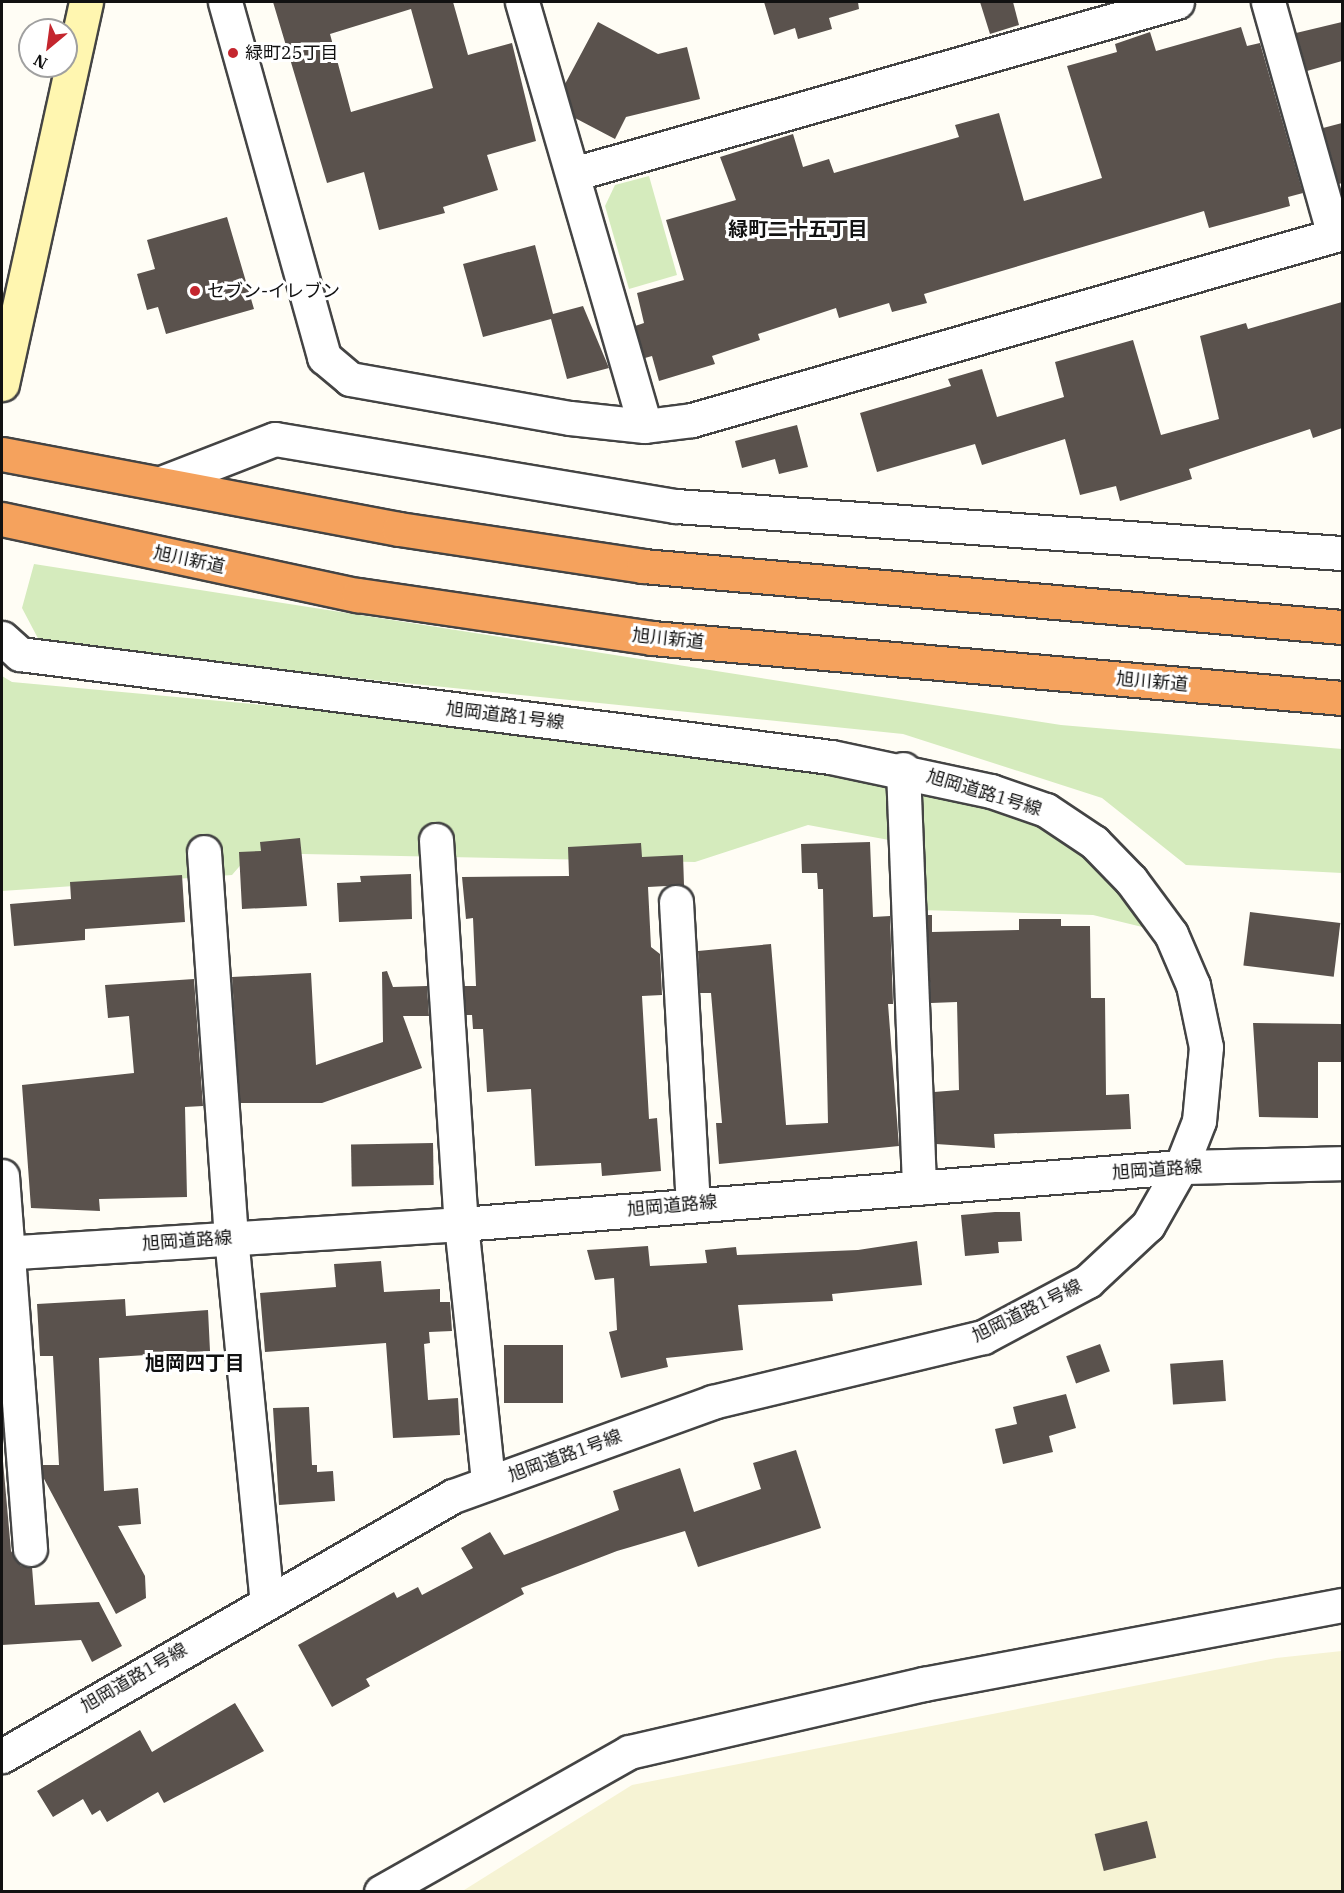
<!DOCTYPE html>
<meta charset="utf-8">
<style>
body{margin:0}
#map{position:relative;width:1344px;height:1893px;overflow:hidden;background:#fffdf5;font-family:"IBM Plex Serif","Noto Sans JP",serif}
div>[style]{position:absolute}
.farmland>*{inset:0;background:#f6f3d4}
.green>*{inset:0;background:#d5ebbd}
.building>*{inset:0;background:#5a524d;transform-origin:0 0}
.roads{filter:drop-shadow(2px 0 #444) drop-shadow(-2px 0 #444) drop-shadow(0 2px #444) drop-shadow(0 -2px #444)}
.street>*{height:33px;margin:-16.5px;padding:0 16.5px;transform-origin:16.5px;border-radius:16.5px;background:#fff}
.secondary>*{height:33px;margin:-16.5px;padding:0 16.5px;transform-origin:16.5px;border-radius:16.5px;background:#fff6b0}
.highway>*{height:33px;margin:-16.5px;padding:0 16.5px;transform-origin:16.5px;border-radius:16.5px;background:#f5a25d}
.dots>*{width:16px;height:16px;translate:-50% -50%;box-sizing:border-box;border:3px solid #fff;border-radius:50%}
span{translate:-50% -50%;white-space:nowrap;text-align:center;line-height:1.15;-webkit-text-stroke:6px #fff;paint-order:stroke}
.poi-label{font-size:18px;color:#111}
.left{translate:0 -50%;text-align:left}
.street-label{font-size:18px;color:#111}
.neighbourhood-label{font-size:20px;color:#111;font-weight:700}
.frame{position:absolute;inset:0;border:3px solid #111;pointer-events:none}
.north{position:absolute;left:18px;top:18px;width:60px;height:60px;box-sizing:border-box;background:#fff;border:2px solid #a0a0a0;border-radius:50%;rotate:209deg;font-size:16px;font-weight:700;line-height:24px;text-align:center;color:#111}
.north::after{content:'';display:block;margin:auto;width:21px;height:27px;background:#c4262e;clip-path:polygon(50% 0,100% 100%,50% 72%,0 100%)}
</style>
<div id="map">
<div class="farmland">
<i style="clip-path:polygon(1342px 1651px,1342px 1891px,461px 1892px,632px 1785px,1276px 1658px)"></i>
</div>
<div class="green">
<i style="clip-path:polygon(649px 176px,677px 275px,629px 289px,605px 206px,615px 185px)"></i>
<i style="clip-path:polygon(34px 564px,1061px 725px,1342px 749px,1342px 873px,1186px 865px,1102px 798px,903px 734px,42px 646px,22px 608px)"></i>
<i style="clip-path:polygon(2px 676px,12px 682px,831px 757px,1046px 810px,1171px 934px,1093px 915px,919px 910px,916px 845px,808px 825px,695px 862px,251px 853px,232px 875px,2px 891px)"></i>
</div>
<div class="building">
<i style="clip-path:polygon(evenodd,273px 2px,453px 2px,468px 55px,512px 43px,536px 141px,487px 155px,498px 190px,443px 207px,445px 213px,379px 230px,364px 172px,327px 183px,273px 2px,411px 9px,433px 88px,351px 112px,330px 34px,411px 9px)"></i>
<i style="clip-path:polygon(764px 2px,858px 2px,859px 9px,829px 18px,832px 29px,798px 39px,795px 28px,774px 35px)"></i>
<i style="clip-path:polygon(980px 2px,1013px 2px,1019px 25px,990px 34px)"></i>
<i style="clip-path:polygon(598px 22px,658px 54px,687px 47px,700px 99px,626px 117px,615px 139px,575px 118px,565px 84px)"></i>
<i style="clip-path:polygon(1342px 22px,1342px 61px,1307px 71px,1296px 33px)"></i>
<i style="clip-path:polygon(1241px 27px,1247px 46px,1260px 43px,1303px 193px,1288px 197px,1290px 206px,1209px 228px,1204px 211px,924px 294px,927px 303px,892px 312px,889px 303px,839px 318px,836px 308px,758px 334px,760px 340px,712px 356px,715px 364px,659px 381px,652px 356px,645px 358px,635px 326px,644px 323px,637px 293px,684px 280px,666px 220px,736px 200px,720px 157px,793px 134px,803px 167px,829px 159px,834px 173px,959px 137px,955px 125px,999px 113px,1024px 201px,1102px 178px,1067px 66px,1117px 52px,1115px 44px,1150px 32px,1156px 51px)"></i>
<i style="clip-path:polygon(1342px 123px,1342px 183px,1339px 184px,1323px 128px)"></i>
<i style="clip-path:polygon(227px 217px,254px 309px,166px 334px,158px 307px,147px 310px,137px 274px,155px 269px,147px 240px)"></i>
<i style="clip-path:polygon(535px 245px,553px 314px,583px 306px,609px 368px,567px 379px,551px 319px,483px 337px,463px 264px)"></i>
<i style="clip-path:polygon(1342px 302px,1342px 428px,1313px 438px,1310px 429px,1189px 469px,1192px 479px,1120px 501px,1116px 486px,1080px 495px,1065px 439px,982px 465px,975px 444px,877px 472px,860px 413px,951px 386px,948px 379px,982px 369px,997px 417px,1064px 397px,1055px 362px,1133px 340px,1161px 435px,1219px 419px,1200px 336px,1246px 323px,1248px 329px)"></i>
<i style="clip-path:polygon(797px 425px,808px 467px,779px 474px,775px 459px,742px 468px,735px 441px)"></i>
<i style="clip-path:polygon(300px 838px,307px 906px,242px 909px,239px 852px,261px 851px,260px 842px)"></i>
<i style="clip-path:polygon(870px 842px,873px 917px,890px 916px,893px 1004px,888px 1004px,899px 1146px,719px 1164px,716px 1123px,722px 1123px,711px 993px,700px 993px,698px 951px,771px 944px,786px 1125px,828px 1123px,823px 889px,818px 889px,817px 873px,802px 873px,801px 844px)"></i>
<i style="clip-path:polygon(641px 843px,642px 857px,683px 855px,684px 885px,648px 887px,651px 947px,660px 954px,662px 995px,642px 996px,649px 1119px,657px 1118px,661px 1171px,602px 1176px,601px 1163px,535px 1166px,531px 1089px,487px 1092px,483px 1029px,473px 1029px,472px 1015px,466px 1015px,464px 986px,476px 986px,473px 918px,466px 919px,462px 877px,569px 876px,568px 847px)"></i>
<i style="clip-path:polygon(411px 874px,412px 919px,339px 922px,337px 883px,361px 882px,360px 876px)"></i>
<i style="clip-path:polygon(182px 875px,185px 922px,85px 929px,85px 940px,14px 946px,10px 904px,71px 899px,70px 882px)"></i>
<i style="left:1250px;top:912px;width:91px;height:54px;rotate:7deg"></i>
<i style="clip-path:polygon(927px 915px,932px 915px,932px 932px,1019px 930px,1019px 919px,1061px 919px,1061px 926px,1090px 926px,1091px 998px,1105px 998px,1106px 1095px,1129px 1094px,1131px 1129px,994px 1134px,995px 1148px,936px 1144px,934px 1092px,959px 1090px,957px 1002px,931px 1003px)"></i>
<i style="clip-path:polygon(387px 971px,393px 987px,427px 986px,429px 1016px,403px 1016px,422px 1068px,322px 1103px,240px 1103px,232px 977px,311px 973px,316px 1065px,383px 1042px,382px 972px)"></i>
<i style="clip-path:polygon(194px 979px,203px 1106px,185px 1107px,187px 1197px,99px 1199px,100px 1211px,31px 1208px,22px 1085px,134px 1073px,129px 1016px,108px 1018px,105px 985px)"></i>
<i style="clip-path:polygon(1253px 1023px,1342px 1024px,1342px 1062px,1318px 1062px,1318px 1118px,1259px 1117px)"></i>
<i style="left:433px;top:1143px;width:42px;height:82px;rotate:89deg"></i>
<i style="clip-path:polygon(995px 1212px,1020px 1212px,1022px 1241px,998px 1242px,999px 1253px,965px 1256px,961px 1215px)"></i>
<i style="clip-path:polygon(917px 1241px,922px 1285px,832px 1294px,833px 1301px,738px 1305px,743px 1350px,666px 1358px,668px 1367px,621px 1378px,609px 1332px,617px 1330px,614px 1278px,595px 1280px,587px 1250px,648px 1246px,650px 1266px,707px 1263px,705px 1250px,736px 1247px,737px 1255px,858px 1250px)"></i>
<i style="clip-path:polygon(381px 1261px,384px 1292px,440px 1289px,440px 1302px,450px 1302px,452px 1331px,429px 1332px,430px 1343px,424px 1344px,428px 1400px,458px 1398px,460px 1435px,393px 1438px,386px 1343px,265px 1352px,260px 1293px,336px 1287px,334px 1264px)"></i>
<i style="clip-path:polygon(125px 1299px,126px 1316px,208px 1310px,210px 1351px,99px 1358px,104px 1491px,138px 1488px,141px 1524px,118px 1526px,145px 1576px,146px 1598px,116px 1614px,43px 1477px,43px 1465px,59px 1465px,53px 1356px,40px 1356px,37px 1304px)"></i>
<i style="left:1100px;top:1344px;width:29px;height:36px;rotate:70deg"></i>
<i style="left:504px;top:1345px;width:59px;height:58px"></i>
<i style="left:1223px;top:1360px;width:41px;height:53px;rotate:86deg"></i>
<i style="clip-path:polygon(1066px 1394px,1076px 1428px,1049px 1436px,1053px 1452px,1003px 1464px,995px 1429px,1017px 1424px,1013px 1407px)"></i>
<i style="clip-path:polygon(309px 1407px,312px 1465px,317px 1465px,317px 1472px,333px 1471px,335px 1501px,279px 1505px,273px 1408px)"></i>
<i style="clip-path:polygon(2px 1450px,11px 1551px,21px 1566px,32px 1567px,35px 1605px,99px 1602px,122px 1646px,92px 1662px,81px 1640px,2px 1645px)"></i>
<i style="clip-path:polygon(796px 1450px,821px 1528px,698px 1567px,685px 1531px,617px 1551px,521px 1588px,524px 1594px,366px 1679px,370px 1686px,332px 1707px,298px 1645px,394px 1592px,397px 1598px,418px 1587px,422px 1595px,473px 1568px,461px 1548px,490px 1532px,504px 1555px,619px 1510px,613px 1491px,680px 1468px,694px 1512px,761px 1489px,753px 1463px)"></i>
<i style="clip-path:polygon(235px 1703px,264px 1751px,164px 1803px,158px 1792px,107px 1822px,100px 1810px,92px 1815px,83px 1799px,53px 1817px,37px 1791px,140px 1730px,152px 1752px)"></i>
<i style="left:1147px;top:1821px;width:38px;height:54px;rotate:76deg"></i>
</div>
<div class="roads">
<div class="street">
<i style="left:225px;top:2px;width:369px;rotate:74.4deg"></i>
<i style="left:324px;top:357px;width:34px;rotate:40deg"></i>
<i style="left:350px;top:379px;width:223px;rotate:10.1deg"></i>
<i style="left:570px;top:418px;width:75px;rotate:6.1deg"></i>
<i style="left:645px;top:426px;width:47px;rotate:-7.3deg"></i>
<i style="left:692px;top:420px;width:676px;rotate:-16.05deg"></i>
<i style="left:522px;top:2px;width:441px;rotate:73.8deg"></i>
<i style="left:1268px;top:2px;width:242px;rotate:74.2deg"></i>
<i style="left:573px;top:174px;width:628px;rotate:-15.9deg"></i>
<i style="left:164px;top:482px;width:119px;rotate:-21.2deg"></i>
<i style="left:275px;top:439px;width:407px;rotate:9.5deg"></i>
<i style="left:676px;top:506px;width:668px;rotate:4.04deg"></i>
<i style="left:2px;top:638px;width:24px;rotate:42deg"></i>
<i style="left:20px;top:654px;width:818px;rotate:7.24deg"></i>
<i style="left:831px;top:757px;width:164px;rotate:12deg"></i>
<i style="left:991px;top:791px;width:58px;rotate:19.1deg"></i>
<i style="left:1046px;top:810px;width:58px;rotate:33.7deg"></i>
<i style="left:1094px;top:842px;width:53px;rotate:45.8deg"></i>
<i style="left:1131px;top:880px;width:67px;rotate:53.5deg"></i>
<i style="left:1171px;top:934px;width:56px;rotate:66.7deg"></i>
<i style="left:1193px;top:985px;width:63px;rotate:78.2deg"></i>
<i style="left:1206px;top:1047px;width:74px;rotate:95.4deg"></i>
<i style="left:1199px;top:1121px;width:49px;rotate:111.4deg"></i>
<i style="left:1181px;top:1167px;width:67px;rotate:119.6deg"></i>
<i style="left:1148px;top:1225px;width:82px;rotate:137deg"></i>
<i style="left:1088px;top:1281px;width:119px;rotate:151.9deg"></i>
<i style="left:983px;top:1337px;width:278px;rotate:166.5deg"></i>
<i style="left:713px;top:1402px;width:276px;rotate:160.1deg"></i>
<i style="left:453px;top:1496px;width:521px;rotate:150.04deg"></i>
<i style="left:903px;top:769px;width:419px;rotate:87.8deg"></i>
<i style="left:436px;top:840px;width:385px;rotate:86.3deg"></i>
<i style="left:461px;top:1224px;width:260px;rotate:84deg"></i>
<i style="left:204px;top:852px;width:386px;rotate:86deg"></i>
<i style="left:231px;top:1237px;width:366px;rotate:84.4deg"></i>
<i style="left:676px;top:902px;width:302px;rotate:86.8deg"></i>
<i style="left:2px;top:1176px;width:374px;rotate:85.7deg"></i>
<i style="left:2px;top:1253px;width:460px;rotate:-3.6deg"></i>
<i style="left:461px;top:1224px;width:722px;rotate:-4.53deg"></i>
<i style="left:1181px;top:1167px;width:161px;rotate:-1.4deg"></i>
<i style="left:381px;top:1892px;width:285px;rotate:-29.4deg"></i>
<i style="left:629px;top:1752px;width:303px;rotate:-13deg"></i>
<i style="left:924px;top:1684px;width:425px;rotate:-10.7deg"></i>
</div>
<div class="secondary">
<i style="left:2px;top:384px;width:391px;rotate:-77.6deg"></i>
</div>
<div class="highway">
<i style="left:2px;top:454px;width:404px;rotate:10.7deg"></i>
<i style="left:399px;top:529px;width:247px;rotate:8.6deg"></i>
<i style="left:643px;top:566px;width:702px;rotate:4.99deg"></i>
<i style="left:2px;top:519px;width:364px;rotate:12.1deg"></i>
<i style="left:358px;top:595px;width:297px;rotate:8.3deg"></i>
<i style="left:652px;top:638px;width:693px;rotate:4.97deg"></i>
</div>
</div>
<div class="dots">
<i style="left:233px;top:53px;background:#c4262e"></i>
<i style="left:195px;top:291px;background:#c4262e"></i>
</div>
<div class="poi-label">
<span class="left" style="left:245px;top:53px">緑町25丁目</span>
<span class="left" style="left:207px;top:291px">セブン-イレブン</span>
</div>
<div class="street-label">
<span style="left:189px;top:560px;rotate:12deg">旭川新道</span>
<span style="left:668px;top:639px;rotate:6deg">旭川新道</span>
<span style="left:1152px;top:682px;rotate:5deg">旭川新道</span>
<span style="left:505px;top:716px;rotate:7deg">旭岡道路1号線</span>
<span style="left:984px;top:793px;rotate:17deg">旭岡道路1号線</span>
<span style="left:1157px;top:1170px;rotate:-4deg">旭岡道路線</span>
<span style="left:672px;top:1206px;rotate:-5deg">旭岡道路線</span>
<span style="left:187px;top:1241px;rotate:-4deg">旭岡道路線</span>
<span style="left:1027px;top:1311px;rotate:-26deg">旭岡道路1号線</span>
<span style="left:565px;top:1456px;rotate:-20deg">旭岡道路1号線</span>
<span style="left:134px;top:1678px;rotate:-30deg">旭岡道路1号線</span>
</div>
<div class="neighbourhood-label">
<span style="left:798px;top:228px">緑町二十五丁目</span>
<span style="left:195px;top:1362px">旭岡四丁目</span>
</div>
<div class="frame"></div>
<div class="north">N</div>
</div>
